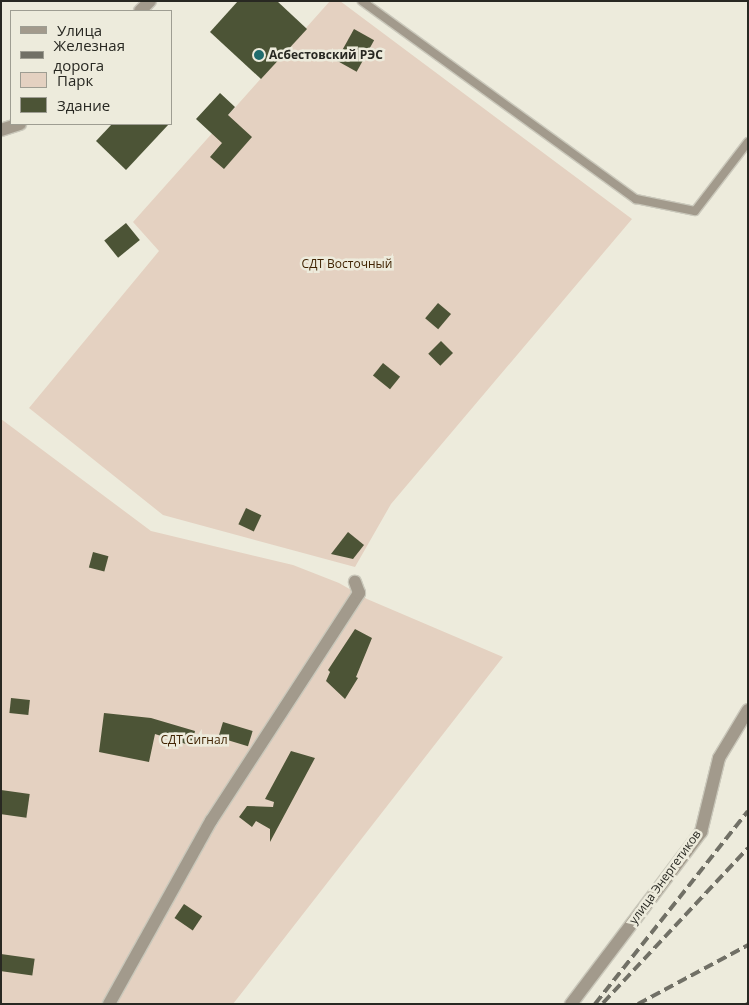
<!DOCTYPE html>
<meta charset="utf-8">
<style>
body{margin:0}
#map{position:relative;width:749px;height:1005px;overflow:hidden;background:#edebdc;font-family:"Open Sans",sans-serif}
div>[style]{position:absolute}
.green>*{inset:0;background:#e4d1c1}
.building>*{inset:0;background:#4c5436;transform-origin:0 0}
.roads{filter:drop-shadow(1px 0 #cac8bb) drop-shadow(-1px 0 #cac8bb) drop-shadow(0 1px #cac8bb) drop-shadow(0 -1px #cac8bb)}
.service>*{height:8px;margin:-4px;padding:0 4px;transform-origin:4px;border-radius:4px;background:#a29a8c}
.minor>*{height:12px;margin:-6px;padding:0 6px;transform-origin:6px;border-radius:6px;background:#a29a8c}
.rail>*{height:4px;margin-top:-2px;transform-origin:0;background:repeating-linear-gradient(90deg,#717066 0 10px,transparent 0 15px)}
.dots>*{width:14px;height:14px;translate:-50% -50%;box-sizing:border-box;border:2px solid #edebdc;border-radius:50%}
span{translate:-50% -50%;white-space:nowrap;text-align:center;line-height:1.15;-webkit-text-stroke:5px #edebdc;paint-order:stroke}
.poi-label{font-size:12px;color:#282822;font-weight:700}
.left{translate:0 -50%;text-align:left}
.park-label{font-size:12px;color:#402302}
.street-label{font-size:12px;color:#282822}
.frame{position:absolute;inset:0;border:2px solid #282822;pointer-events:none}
.legend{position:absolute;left:10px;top:10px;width:162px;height:115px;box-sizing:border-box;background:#edebdc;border:1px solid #9e9d92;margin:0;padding:6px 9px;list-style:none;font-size:15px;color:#282822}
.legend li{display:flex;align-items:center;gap:10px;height:25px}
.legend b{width:25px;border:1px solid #9e9d92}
</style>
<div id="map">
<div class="green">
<i style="clip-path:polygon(330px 1px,340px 1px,632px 219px,391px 504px,355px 567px,163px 515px,29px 408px,159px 251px,133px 222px)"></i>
<i style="clip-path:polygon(1px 419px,151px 531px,293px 565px,339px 583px,367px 599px,503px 657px,233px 1004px,1px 1004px)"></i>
</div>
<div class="building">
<i style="clip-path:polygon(238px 1px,277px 1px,307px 29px,261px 79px,210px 32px)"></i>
<i style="left:354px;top:29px;width:23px;height:36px;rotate:29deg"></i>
<i style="clip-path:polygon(220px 93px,235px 107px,228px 115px,252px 137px,224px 169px,210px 157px,222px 143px,196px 119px)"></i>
<i style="clip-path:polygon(112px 124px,169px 124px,126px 170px,96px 141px)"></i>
<i style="left:126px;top:223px;width:22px;height:28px;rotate:51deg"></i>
<i style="left:438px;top:303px;width:17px;height:20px;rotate:40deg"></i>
<i style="left:441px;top:341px;width:17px;height:18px;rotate:45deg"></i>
<i style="left:383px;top:363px;width:22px;height:16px;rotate:39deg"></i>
<i style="left:246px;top:508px;width:17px;height:18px;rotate:25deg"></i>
<i style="clip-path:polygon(348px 532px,364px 545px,353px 559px,331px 554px)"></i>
<i style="left:93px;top:552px;width:16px;height:16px;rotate:15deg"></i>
<i style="clip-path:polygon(355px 629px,372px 638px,356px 677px,358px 678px,345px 699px,326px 681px,330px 672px,328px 670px)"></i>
<i style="left:11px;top:698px;width:19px;height:15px;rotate:6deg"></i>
<i style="clip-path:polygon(104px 713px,151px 718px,195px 731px,192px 746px,155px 734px,149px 762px,99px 752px)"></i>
<i style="left:223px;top:722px;width:31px;height:16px;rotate:17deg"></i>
<i style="clip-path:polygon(291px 751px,315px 758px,270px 842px,270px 829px,256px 821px,252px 827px,239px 817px,247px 806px,273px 807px,274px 802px,265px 799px)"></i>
<i style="left:1px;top:790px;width:29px;height:24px;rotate:8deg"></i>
<i style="left:184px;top:904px;width:22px;height:17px;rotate:34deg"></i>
<i style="left:1px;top:954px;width:34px;height:17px;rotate:8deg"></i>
</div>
<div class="roads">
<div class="service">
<i style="left:362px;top:1px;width:338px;rotate:35.9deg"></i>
<i style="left:636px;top:199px;width:60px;rotate:11.5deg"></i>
<i style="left:695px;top:211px;width:87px;rotate:-52.5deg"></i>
</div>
<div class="minor">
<i style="left:140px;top:11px;width:14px;rotate:-45deg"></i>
<i style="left:1px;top:130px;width:20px;rotate:-18deg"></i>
<i style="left:109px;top:1004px;width:210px;rotate:-60.9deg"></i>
<i style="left:211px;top:821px;width:272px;rotate:-57deg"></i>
<i style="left:359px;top:593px;width:12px;rotate:-110deg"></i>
<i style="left:571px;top:1004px;width:216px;rotate:-52.9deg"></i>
<i style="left:701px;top:832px;width:76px;rotate:-76.3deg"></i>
<i style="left:719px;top:758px;width:56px;rotate:-58.9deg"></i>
</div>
</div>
<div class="rail">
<i style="left:603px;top:1003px;width:212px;rotate:-46.9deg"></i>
<i style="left:595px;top:1004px;width:246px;rotate:-51.6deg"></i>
<i style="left:638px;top:1004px;width:125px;rotate:-28.2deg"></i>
<i style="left:747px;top:1004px;width:1px;rotate:-45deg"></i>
</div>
<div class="dots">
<i style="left:259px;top:55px;background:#206c6d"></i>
</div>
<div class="poi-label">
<span class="left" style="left:269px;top:55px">Асбестовский РЭС</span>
</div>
<div class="park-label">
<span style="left:347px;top:264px">СДТ Восточный</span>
<span style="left:194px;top:740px">СДТ Сигнал</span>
</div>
<div class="street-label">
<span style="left:665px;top:877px;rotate:-54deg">улица Энергетиков</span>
</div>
<div class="frame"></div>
<ul class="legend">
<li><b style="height:6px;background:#a29a8c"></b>Улица</li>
<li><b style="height:6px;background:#717066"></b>Железная дорога</li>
<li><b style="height:14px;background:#e4d1c1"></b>Парк</li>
<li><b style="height:14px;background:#4c5436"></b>Здание</li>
</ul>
</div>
